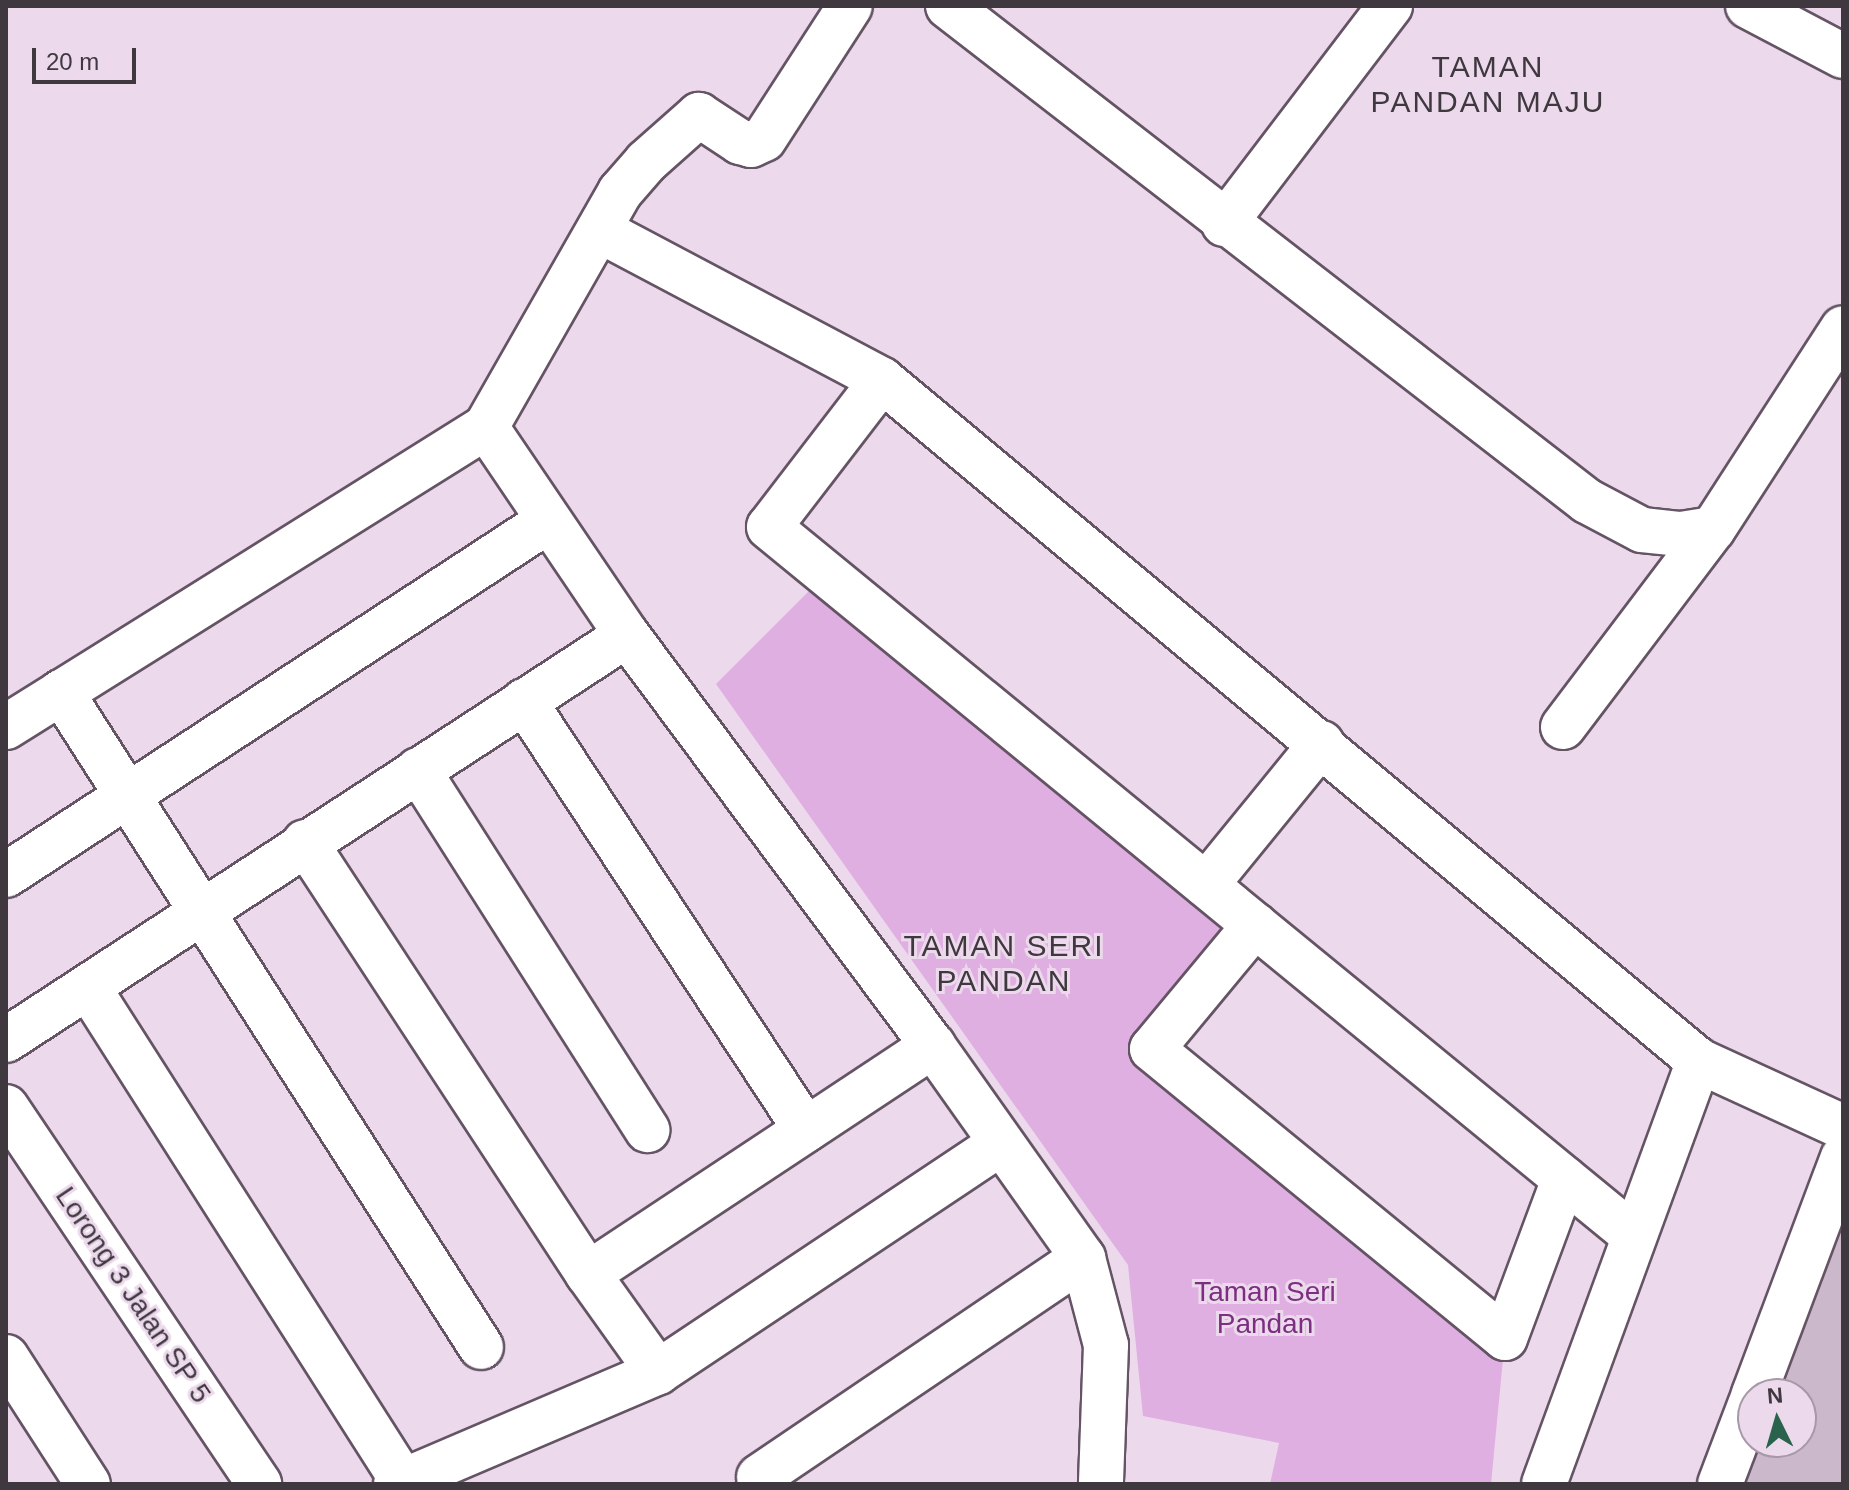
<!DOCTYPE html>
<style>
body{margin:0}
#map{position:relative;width:1849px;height:1490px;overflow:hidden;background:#ecd9ec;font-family:Arial,sans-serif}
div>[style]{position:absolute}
.green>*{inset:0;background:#e0afe2}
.building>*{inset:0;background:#cbb8cb}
.roads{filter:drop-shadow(2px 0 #645464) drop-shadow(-2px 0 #645464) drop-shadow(0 2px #645464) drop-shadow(0 -2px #645464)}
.minor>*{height:44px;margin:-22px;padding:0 22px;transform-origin:22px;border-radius:22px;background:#fff}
span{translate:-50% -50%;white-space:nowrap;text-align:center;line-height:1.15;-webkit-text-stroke:6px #ecd9ec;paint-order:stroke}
.park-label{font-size:28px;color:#7c2e81}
.street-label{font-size:28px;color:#3f383f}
.neighbourhood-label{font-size:30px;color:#3f383f;letter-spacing:2px}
.frame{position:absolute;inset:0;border:8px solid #3f383f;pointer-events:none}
.north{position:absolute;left:1737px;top:1378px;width:80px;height:80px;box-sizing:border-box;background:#ecd9ec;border:2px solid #a799a7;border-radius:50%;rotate:355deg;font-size:22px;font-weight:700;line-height:32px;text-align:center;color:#3f383f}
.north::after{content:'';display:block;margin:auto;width:28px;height:36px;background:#29634c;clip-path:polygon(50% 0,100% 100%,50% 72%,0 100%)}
.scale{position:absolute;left:32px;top:48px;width:104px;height:36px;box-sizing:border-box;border:4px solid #3f383f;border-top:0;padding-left:10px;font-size:24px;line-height:28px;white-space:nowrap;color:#3f383f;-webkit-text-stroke:6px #ecd9ec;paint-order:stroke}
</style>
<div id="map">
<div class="green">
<i style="clip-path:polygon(826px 574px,1245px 937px,1152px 1049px,1505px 1338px,1491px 1484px,1270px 1484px,1279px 1443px,1143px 1416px,1128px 1265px,716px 684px)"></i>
</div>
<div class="building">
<i style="clip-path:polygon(1843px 1213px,1843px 1484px,1746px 1484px,1761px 1442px,1801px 1442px,1801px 1394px,1778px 1394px)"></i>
</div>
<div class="roads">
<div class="minor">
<i style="left:948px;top:6px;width:808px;rotate:37.76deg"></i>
<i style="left:1587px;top:501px;width:62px;rotate:27.8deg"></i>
<i style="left:1642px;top:530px;width:39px;rotate:6deg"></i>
<i style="left:1681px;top:534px;width:32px;rotate:-9deg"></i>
<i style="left:1748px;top:6px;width:107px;rotate:27.8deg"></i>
<i style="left:1224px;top:224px;width:274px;rotate:-52.7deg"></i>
<i style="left:599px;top:230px;width:320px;rotate:27.9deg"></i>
<i style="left:882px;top:380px;width:1064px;rotate:39.81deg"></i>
<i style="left:1699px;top:1061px;width:158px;rotate:24.6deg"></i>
<i style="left:882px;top:380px;width:185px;rotate:127.5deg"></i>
<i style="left:769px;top:527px;width:1117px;rotate:39.33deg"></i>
<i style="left:486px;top:427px;width:271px;rotate:-60.3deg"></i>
<i style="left:620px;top:192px;width:40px;rotate:-49deg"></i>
<i style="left:646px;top:162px;width:71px;rotate:-41.6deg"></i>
<i style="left:699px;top:115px;width:49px;rotate:33.4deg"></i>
<i style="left:740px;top:142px;width:11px;rotate:15deg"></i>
<i style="left:751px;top:145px;width:14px;rotate:-25deg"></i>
<i style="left:764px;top:139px;width:158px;rotate:-57.1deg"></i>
<i style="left:61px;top:692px;width:778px;rotate:57.33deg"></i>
<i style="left:524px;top:701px;width:513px;rotate:56.68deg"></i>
<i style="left:6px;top:727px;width:566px;rotate:-32.01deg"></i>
<i style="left:486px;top:427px;width:251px;rotate:55.9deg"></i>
<i style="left:627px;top:635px;width:512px;rotate:53.33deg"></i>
<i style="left:933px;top:1046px;width:260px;rotate:54.7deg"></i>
<i style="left:1083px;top:1258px;width:90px;rotate:75.2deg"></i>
<i style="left:1106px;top:1345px;width:139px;rotate:92.1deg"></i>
<i style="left:1563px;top:727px;width:248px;rotate:-52.9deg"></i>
<i style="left:1713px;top:529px;width:239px;rotate:-57.1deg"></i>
<i style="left:418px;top:770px;width:427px;rotate:57.5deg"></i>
<i style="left:305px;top:842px;width:516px;rotate:56.77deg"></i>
<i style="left:6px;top:875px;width:647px;rotate:-33.15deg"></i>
<i style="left:1206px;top:885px;width:183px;rotate:-50.8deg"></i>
<i style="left:1255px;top:925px;width:161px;rotate:129.7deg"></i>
<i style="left:1152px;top:1049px;width:456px;rotate:39.3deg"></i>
<i style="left:1505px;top:1338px;width:170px;rotate:-69.6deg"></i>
<i style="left:88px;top:987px;width:588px;rotate:57.5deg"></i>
<i style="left:6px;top:1040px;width:741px;rotate:-33.11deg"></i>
<i style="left:6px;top:1107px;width:454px;rotate:56.1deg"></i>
<i style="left:6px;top:1357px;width:151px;rotate:57.2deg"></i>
<i style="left:658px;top:1372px;width:120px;rotate:-125.5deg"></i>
<i style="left:588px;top:1274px;width:414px;rotate:-33.5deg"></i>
<i style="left:1754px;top:1394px;width:253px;rotate:-69.4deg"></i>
<i style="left:759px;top:1477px;width:391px;rotate:-34.1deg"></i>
<i style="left:396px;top:1484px;width:285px;rotate:-23.1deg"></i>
<i style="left:658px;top:1372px;width:411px;rotate:-33.7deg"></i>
<i style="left:1544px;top:1484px;width:451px;rotate:-69.9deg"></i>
<i style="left:1720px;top:1484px;width:93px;rotate:-69.2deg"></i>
</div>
</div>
<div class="park-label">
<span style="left:1265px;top:1308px">Taman Seri<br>Pandan</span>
</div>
<div class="street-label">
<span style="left:133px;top:1295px;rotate:56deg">Lorong 3 Jalan SP 5</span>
</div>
<div class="neighbourhood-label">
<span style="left:1488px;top:84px">TAMAN<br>PANDAN MAJU</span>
<span style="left:1004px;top:963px">TAMAN SERI<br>PANDAN</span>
</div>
<div class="frame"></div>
<div class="north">N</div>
<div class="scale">20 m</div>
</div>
